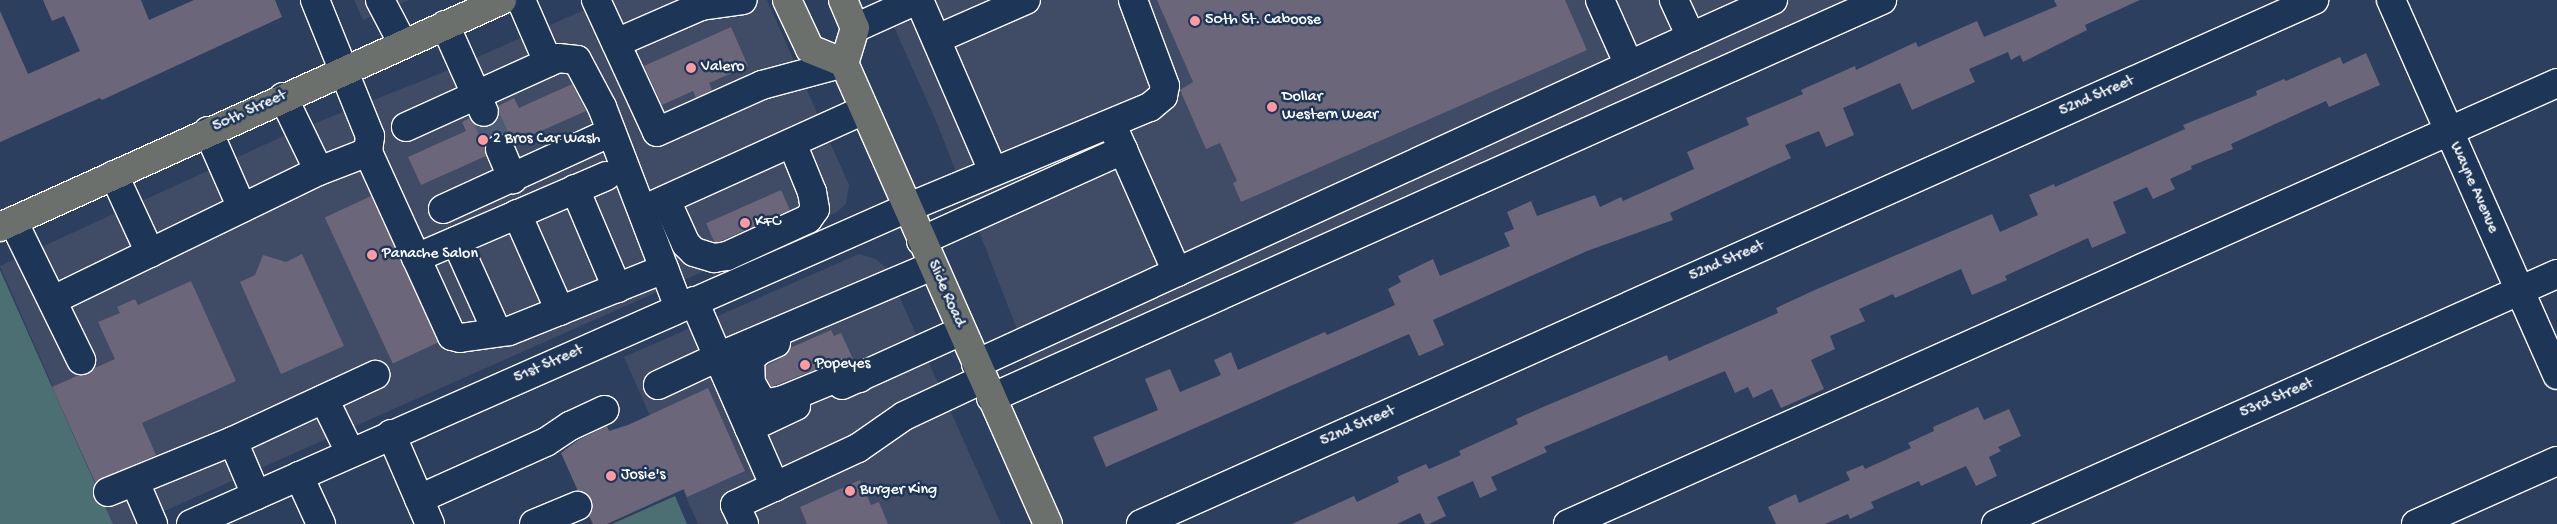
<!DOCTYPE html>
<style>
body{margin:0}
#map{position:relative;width:2557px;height:524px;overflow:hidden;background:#2d3f5e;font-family:"Gochi Hand",sans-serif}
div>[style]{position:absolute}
.built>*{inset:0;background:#404b66}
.green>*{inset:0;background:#4b6f72}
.building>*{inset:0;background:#6b667a;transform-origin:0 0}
.minor-tunnel>*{height:28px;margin-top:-14px;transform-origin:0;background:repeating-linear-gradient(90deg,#4c5c76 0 28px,transparent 0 42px)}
.roads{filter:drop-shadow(1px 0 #fff) drop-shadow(-1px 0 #fff) drop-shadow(0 1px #fff) drop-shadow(0 -1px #fff)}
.minor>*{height:28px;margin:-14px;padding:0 14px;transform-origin:14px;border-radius:14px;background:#1d3557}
.major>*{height:28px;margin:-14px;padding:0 14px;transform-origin:14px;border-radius:14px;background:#6b706d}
.dots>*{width:14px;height:14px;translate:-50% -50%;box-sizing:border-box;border:2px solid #1d3557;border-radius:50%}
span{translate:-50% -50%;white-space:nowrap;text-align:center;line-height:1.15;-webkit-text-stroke:5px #1d3557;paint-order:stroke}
.poi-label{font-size:16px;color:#fff}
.left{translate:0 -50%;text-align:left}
.street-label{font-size:16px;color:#fff}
</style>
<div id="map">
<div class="built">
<i style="clip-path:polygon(354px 0,409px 0,363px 20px)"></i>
<i style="clip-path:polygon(607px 0,767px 0,849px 185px,846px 204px,837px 212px,135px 524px,113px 524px,0 266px,288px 134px,439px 74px)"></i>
<i style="clip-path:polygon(882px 0,1857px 0,1032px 368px,937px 123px)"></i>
<i style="clip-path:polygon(859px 254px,876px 259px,887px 269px,1001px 524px,698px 524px,624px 357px)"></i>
</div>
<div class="green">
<i style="clip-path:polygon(0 270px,113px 524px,0 524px)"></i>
<i style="clip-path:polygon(675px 496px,687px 524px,612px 524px)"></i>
</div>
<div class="building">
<i style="clip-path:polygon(43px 0,141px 0,149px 20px,194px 0,275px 0,282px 17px,102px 100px,100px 98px,0 142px,0 11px,28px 74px,80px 51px,64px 16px,52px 21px)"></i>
<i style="clip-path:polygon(1157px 0,1565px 0,1587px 50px,1241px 202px,1233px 183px,1237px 181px,1220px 143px,1206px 149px,1180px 90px,1193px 82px)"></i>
<i style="clip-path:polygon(2054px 0,2140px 0,2085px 25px,2087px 30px,2023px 62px,2020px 55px,2011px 60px,2008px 52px,1969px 69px,1975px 82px,1912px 110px,1900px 83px,1843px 108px,1854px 135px,1826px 147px,1819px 131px,1785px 145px,1791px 158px,1670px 213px,1673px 220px,1587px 251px,1433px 320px,1444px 345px,1419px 356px,1409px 334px,1106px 467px,1093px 437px,1158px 410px,1145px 379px,1170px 369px,1180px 392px,1221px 375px,1214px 360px,1231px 352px,1238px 370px,1325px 332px,1327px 335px,1395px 305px,1388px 289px,1401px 282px,1398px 276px,1433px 259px,1440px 276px,1510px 246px,1504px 233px,1514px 229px,1507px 212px,1531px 201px,1537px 216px,1595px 195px,1600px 207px,1621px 197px,1623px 201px,1694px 169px,1687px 152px,1749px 125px,1746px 118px,1803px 94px,1801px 90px,1855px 66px,1856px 70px,1916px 42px,1918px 47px,1977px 21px,1984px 37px,2057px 6px)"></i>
<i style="clip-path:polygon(731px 27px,748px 66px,709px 83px,712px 90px,696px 98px,693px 91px,662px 105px,644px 66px)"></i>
<i style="clip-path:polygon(2366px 53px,2380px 85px,2329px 107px,2326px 101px,2231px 144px,2233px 149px,2191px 166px,2192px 169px,2170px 179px,2175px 189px,2153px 199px,2147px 187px,2113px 202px,2126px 233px,2092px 248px,2088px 238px,2005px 276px,2007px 280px,1972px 295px,1961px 269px,1895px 298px,1893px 294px,1859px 309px,1865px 321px,1830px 336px,1835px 349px,1811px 360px,1824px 389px,1781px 408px,1772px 389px,1753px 398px,1748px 387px,1735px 393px,1725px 371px,1544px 447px,1547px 452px,1491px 477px,1497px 490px,1480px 498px,1473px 481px,1437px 497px,1446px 516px,1429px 524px,1425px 524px,1420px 513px,1397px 524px,1292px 524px,1354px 496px,1357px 502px,1399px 482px,1397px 477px,1426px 464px,1429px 469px,1461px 455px,1459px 451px,1518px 424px,1516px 419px,1543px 407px,1667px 355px,1669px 361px,1778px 313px,1776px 308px,1817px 289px,1992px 214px,2000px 232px,2038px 215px,2029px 195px,2054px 184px,2055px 187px,2185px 129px,2183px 125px,2257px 95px,2256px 91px,2284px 79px,2286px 81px,2340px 57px,2343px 64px)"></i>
<i style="clip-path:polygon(572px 84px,586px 111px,514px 143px,502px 134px,493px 135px,485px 147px,486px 156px,421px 185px,408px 157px,466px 131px,462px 122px,470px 118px,482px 127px,491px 126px,499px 114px,498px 106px,514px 98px,519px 108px)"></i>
<i style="left:781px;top:190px;width:22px;height:82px;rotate:66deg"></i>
<i style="left:371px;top:196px;width:161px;height:51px;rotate:65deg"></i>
<i style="clip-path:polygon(302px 254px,344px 346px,281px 374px,240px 282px,255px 275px,263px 255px,286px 262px)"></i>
<i style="clip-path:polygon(191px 281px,236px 381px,142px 423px,156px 455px,95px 482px,52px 387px,115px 359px,98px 322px,120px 313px,117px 307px,135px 299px,138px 305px)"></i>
<i style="clip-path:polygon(831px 330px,834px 336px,841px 333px,853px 359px,840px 360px,771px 387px,766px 378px,766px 366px,783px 357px,790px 348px)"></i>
<i style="clip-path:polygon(708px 388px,745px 471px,687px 497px,684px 489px,607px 524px,593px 524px,589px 516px,591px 500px,578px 491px,561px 453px,578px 440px,607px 426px,609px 431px,628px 425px)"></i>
<i style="clip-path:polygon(1978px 407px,1984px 420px,2009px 409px,2021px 436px,1998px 447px,2001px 451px,1989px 457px,1997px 476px,1976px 486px,1966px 466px,1921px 486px,1919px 481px,1871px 502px,1874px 508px,1850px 519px,1848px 514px,1825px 524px,1776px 524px,1768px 507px,1796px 494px,1799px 503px,1850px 480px,1846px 472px,1863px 465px,1865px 469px,1911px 448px,1908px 443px,1934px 431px,1933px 427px)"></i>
<i style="clip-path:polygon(860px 480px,871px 505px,879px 502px,888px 524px,807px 524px,800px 507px)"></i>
</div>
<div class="minor-tunnel">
<i style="left:484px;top:112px;width:40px;rotate:66.6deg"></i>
</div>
<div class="roads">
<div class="minor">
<i style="left:315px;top:0;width:147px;rotate:68deg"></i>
<i style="left:370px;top:136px;width:16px;rotate:97deg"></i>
<i style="left:368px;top:152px;width:202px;rotate:65.5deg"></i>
<i style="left:452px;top:336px;width:8px;rotate:14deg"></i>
<i style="left:460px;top:338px;width:49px;rotate:-8.1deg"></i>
<i style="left:509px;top:331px;width:167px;rotate:-21.8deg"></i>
<i style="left:380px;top:0;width:50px;rotate:62.4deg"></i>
<i style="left:521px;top:0;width:68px;rotate:66.5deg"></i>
<i style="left:596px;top:0;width:145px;rotate:65.2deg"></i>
<i style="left:657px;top:132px;width:115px;rotate:-24.1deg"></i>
<i style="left:762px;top:85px;width:85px;rotate:-15deg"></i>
<i style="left:919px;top:0;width:186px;rotate:66.6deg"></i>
<i style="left:1600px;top:0;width:71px;rotate:66deg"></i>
<i style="left:2391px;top:0;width:410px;rotate:66.1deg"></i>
<i style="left:701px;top:6px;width:42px;rotate:-8.1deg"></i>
<i style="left:445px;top:25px;width:95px;rotate:65.9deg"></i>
<i style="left:855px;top:28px;width:68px;rotate:-24.3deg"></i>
<i style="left:1691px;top:37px;width:90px;rotate:-24.3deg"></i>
<i style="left:937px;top:39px;width:97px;rotate:-23.7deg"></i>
<i style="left:616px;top:43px;width:93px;rotate:-23.5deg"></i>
<i style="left:701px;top:6px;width:6px;rotate:-108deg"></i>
<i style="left:283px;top:97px;width:82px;rotate:64.1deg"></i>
<i style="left:319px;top:171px;width:53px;rotate:-21.2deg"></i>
<i style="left:406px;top:127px;width:167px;rotate:-24.4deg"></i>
<i style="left:558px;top:58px;width:19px;rotate:6deg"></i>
<i style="left:577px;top:60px;width:53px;rotate:62deg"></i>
<i style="left:602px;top:107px;width:215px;rotate:69deg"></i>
<i style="left:208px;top:131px;width:84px;rotate:66.2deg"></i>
<i style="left:1116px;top:134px;width:151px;rotate:66.2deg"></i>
<i style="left:500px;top:149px;width:33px;rotate:67deg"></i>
<i style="left:114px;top:175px;width:86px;rotate:65.2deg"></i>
<i style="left:575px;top:189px;width:108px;rotate:67deg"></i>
<i style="left:666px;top:200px;width:48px;rotate:65.6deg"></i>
<i style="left:686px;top:244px;width:11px;rotate:45deg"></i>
<i style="left:694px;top:252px;width:21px;rotate:17deg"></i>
<i style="left:714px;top:258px;width:13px;rotate:-9deg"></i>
<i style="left:727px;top:256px;width:89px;rotate:-24.6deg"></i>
<i style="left:808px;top:219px;width:12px;rotate:-55deg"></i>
<i style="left:815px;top:209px;width:17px;rotate:-100deg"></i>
<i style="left:812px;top:192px;width:53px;rotate:-112.2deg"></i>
<i style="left:649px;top:207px;width:236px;rotate:-24.3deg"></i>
<i style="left:443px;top:209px;width:185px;rotate:-24.6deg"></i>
<i style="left:517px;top:214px;width:106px;rotate:66.1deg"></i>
<i style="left:13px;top:221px;width:155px;rotate:63.9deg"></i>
<i style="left:456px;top:241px;width:100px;rotate:65.7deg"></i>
<i style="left:921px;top:241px;width:222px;rotate:-24.3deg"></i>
<i style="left:416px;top:258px;width:207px;rotate:-23.3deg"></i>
<i style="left:53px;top:300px;width:296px;rotate:-25.9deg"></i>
<i style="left:694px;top:301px;width:61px;rotate:66.8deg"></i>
<i style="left:718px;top:357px;width:233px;rotate:-23deg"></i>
<i style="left:776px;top:343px;width:17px;rotate:156deg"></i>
<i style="left:760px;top:350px;width:13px;rotate:138deg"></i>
<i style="left:750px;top:359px;width:24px;rotate:88deg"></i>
<i style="left:751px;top:383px;width:20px;rotate:60deg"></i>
<i style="left:761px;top:400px;width:9px;rotate:21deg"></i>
<i style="left:769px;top:403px;width:14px;rotate:-12deg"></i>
<i style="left:783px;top:400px;width:68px;rotate:-22.4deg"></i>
<i style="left:846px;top:374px;width:14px;rotate:17deg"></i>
<i style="left:976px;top:364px;width:786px;rotate:-24.58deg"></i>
<i style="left:1691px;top:37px;width:41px;rotate:-114.7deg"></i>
<i style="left:658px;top:385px;width:66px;rotate:-25deg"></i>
<i style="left:718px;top:357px;width:142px;rotate:66.3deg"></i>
<i style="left:842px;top:385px;width:131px;rotate:-24.4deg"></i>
<i style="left:991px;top:398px;width:976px;rotate:-24.07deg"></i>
<i style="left:324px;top:399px;width:59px;rotate:63.9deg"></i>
<i style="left:749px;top:428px;width:52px;rotate:-25.1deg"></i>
<i style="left:391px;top:434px;width:98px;rotate:66.6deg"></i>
<i style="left:233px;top:441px;width:59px;rotate:66.9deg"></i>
<i style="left:299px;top:476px;width:53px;rotate:65.4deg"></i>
<i style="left:135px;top:482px;width:46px;rotate:66.8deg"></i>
<i style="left:108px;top:492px;width:135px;rotate:-22.2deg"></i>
<i style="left:233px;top:441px;width:157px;rotate:-24.9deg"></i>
<i style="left:419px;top:499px;width:139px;rotate:-24.2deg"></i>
<i style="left:546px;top:442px;width:29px;rotate:-34deg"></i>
<i style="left:570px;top:426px;width:38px;rotate:-25deg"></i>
<i style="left:191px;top:524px;width:783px;rotate:-23.81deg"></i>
<i style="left:907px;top:208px;width:263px;rotate:-22.6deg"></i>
<i style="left:1150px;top:107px;width:17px;rotate:-40deg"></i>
<i style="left:1163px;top:96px;width:10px;rotate:-79deg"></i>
<i style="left:1165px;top:86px;width:92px;rotate:-110.4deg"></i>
<i style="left:534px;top:524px;width:47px;rotate:-22.7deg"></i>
<i style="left:744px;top:524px;width:21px;rotate:-115deg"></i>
<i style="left:735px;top:505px;width:136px;rotate:-24.9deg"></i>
<i style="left:858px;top:448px;width:56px;rotate:-34.8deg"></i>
<i style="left:904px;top:416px;width:87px;rotate:-25.1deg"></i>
<i style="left:1141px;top:524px;width:1285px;rotate:-24.07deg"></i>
<i style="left:1568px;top:524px;width:1083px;rotate:-24.03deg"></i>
<i style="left:1996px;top:524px;width:614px;rotate:-24.02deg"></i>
<i style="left:2416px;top:524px;width:154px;rotate:-24.1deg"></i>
</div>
<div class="major">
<i style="left:787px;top:0;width:54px;rotate:64.9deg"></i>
<i style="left:810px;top:49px;width:37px;rotate:22deg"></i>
<i style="left:843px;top:0;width:30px;rotate:67deg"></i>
<i style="left:855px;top:28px;width:37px;rotate:107deg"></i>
<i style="left:844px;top:63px;width:504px;rotate:66.13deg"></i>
<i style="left:0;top:227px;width:551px;rotate:-24.33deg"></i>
</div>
</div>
<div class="dots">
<i style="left:1195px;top:21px;background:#ff9aa2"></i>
<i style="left:691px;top:68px;background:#ff9aa2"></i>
<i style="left:1272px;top:107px;background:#ff9aa2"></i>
<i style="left:483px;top:140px;background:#ff9aa2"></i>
<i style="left:745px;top:223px;background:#ff9aa2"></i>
<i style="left:372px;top:255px;background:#ff9aa2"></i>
<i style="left:805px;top:365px;background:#ff9aa2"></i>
<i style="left:611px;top:476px;background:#ff9aa2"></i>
<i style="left:850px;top:491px;background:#ff9aa2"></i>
</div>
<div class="poi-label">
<span class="left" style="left:1205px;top:21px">50th St. Caboose</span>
<span class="left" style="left:701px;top:68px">Valero</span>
<span class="left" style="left:1282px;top:107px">Dollar<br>Western Wear</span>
<span class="left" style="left:493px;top:140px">2 Bros Car Wash</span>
<span class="left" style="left:755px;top:223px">KFC</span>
<span class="left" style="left:382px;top:255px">Panache Salon</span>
<span class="left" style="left:815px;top:365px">Popeyes</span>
<span class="left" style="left:621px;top:476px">Josie's</span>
<span class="left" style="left:860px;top:491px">Burger King</span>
</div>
<div class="street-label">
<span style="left:2097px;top:97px;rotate:-24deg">52nd Street</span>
<span style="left:250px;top:112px;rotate:-25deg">50th Street</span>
<span style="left:2473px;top:188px;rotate:66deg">Wayne Avenue</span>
<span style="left:1727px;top:262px;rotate:-24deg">52nd Street</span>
<span style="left:945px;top:294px;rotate:66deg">Slide Road</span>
<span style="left:549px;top:365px;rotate:-24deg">51st Street</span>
<span style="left:2277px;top:399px;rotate:-24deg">53rd Street</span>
<span style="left:1358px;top:427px;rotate:-24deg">52nd Street</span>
</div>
</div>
